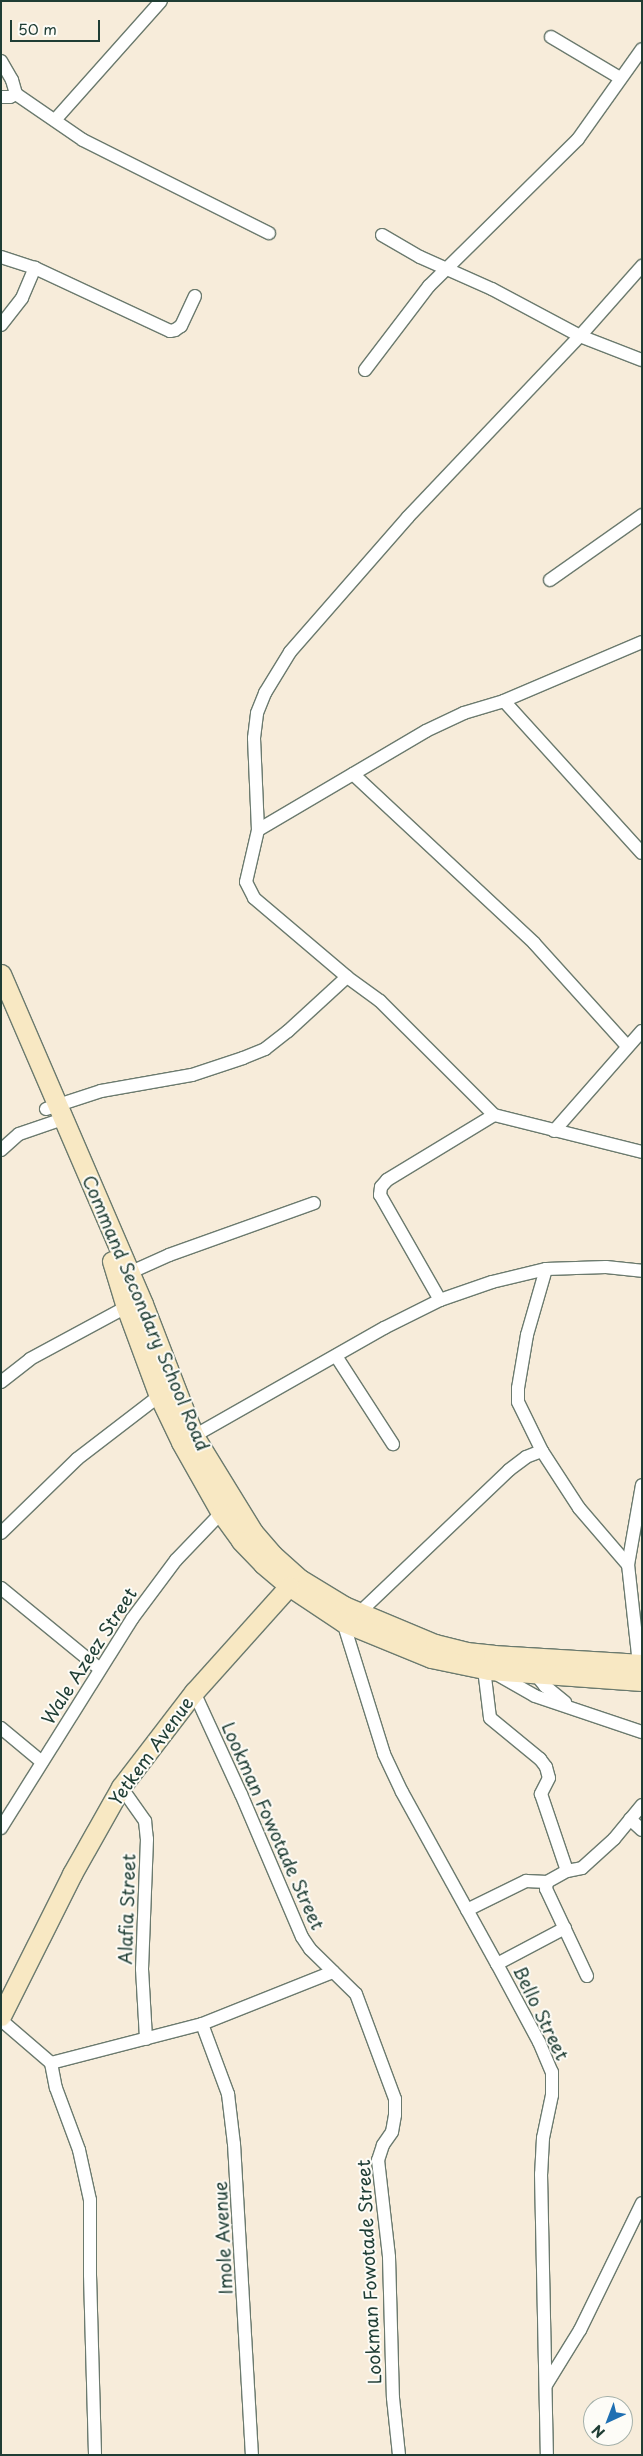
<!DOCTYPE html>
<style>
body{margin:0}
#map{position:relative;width:643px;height:2456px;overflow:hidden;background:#f7ecda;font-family:"Playpen Sans",sans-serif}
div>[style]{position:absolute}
.roads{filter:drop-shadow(1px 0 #6b7a6e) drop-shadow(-1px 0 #6b7a6e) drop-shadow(0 1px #6b7a6e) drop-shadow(0 -1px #6b7a6e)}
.street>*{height:12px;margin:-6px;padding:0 6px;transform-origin:6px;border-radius:6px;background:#fff}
.secondary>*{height:19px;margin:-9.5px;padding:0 9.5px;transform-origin:9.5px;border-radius:9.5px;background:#f8e8c3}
span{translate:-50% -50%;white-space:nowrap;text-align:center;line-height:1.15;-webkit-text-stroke:4px #fdfcf7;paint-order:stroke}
.street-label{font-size:18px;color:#1f3d34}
.frame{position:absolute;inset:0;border:2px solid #1f3d34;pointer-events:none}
.north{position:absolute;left:583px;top:2396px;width:50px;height:50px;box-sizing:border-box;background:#fdfcf7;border:1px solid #a4b0a9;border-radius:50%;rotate:223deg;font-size:14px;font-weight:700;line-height:20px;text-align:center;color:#1f3d34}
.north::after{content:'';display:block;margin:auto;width:18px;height:22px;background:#1f6fb2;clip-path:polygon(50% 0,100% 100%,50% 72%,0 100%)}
.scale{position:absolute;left:10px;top:20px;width:90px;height:22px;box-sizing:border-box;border:2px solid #1f3d34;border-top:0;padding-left:6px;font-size:15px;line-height:18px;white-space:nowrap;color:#1f3d34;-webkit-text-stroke:4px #fdfcf7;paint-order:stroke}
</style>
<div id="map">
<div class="roads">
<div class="street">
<i style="left:551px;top:37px;width:80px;rotate:30.7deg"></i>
<i style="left:1px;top:61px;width:22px;rotate:60deg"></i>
<i style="left:12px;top:80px;width:15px;rotate:74deg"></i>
<i style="left:16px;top:94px;width:81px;rotate:34.5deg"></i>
<i style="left:83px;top:140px;width:208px;rotate:26.6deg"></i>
<i style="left:1px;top:97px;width:9px"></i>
<i style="left:10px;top:97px;width:7px;rotate:-27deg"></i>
<i style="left:55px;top:120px;width:159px;rotate:-48.3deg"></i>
<i style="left:382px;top:235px;width:44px;rotate:30.1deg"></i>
<i style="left:420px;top:257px;width:79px;rotate:24deg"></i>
<i style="left:492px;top:289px;width:100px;rotate:28.1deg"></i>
<i style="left:580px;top:336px;width:66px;rotate:21.2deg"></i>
<i style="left:1px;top:257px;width:36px;rotate:18deg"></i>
<i style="left:35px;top:268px;width:149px;rotate:25deg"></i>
<i style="left:170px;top:331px;width:5px;rotate:-11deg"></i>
<i style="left:175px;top:330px;width:7px;rotate:-34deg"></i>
<i style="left:181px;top:326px;width:33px;rotate:-65deg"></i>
<i style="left:1px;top:325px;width:34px;rotate:-52deg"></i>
<i style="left:22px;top:298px;width:33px;rotate:-67deg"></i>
<i style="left:365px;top:370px;width:106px;rotate:-52.7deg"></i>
<i style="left:429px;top:286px;width:209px;rotate:-44.6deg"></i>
<i style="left:578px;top:139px;width:110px;rotate:-54.6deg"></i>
<i style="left:550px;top:580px;width:113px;rotate:-35.2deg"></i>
<i style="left:642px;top:642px;width:150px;rotate:156.9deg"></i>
<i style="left:504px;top:701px;width:42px;rotate:163.3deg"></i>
<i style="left:464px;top:713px;width:42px;rotate:154.7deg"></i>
<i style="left:426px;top:731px;width:195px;rotate:149.5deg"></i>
<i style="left:258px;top:830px;width:53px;rotate:103deg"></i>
<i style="left:246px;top:882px;width:18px;rotate:63deg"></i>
<i style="left:254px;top:898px;width:122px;rotate:40.3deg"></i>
<i style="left:347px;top:977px;width:41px;rotate:36deg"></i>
<i style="left:380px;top:1001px;width:161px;rotate:45deg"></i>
<i style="left:494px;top:1115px;width:153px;rotate:14deg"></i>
<i style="left:504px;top:701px;width:205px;rotate:47.8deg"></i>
<i style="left:353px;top:774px;width:248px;rotate:43deg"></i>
<i style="left:534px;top:943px;width:139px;rotate:47.9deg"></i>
<i style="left:258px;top:830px;width:92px;rotate:-92.5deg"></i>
<i style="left:254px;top:738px;width:25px;rotate:-83deg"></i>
<i style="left:257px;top:713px;width:22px;rotate:-68deg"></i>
<i style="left:265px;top:693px;width:48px;rotate:-58.6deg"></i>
<i style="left:290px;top:652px;width:179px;rotate:-48.8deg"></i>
<i style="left:408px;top:517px;width:250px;rotate:-46.5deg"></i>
<i style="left:580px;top:336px;width:94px;rotate:-48.5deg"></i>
<i style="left:46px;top:1109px;width:58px;rotate:-18.1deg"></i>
<i style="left:101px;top:1091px;width:92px;rotate:-10deg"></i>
<i style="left:192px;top:1075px;width:54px;rotate:-18.4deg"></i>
<i style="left:243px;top:1058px;width:24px;rotate:-22deg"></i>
<i style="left:265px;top:1049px;width:29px;rotate:-38deg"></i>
<i style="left:288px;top:1031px;width:80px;rotate:-42.5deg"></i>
<i style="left:554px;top:1131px;width:133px;rotate:-48.7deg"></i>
<i style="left:1px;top:1150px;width:24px;rotate:-42deg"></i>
<i style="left:19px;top:1134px;width:46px;rotate:-18.8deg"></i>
<i style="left:546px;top:1269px;width:69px;rotate:106.1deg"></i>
<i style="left:527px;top:1335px;width:54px;rotate:99.6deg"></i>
<i style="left:518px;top:1388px;width:14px;rotate:90deg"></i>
<i style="left:518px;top:1402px;width:55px;rotate:63.9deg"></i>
<i style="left:542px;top:1451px;width:68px;rotate:57deg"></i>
<i style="left:579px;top:1508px;width:75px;rotate:49.3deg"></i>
<i style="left:129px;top:1273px;width:44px;rotate:-24.2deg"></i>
<i style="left:169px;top:1255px;width:154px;rotate:-19.7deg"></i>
<i style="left:440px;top:1300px;width:121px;rotate:-119.7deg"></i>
<i style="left:380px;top:1195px;width:8px;rotate:-83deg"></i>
<i style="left:381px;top:1187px;width:9px;rotate:-49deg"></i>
<i style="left:387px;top:1180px;width:125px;rotate:-31.3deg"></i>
<i style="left:336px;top:1356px;width:105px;rotate:57.1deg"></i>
<i style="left:1px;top:1382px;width:37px;rotate:-38deg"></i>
<i style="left:30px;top:1359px;width:109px;rotate:-28.4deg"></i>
<i style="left:194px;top:1436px;width:219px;rotate:-29.6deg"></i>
<i style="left:384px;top:1328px;width:63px;rotate:-26.6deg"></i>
<i style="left:440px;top:1300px;width:55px;rotate:-19.1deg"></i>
<i style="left:492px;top:1282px;width:56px;rotate:-13.5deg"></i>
<i style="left:546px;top:1269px;width:60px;rotate:-1.9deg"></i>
<i style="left:606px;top:1267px;width:36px;rotate:6deg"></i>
<i style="left:1px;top:1533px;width:106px;rotate:-44.2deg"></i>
<i style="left:77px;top:1459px;width:103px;rotate:-37.5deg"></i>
<i style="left:1px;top:1588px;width:128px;rotate:39.3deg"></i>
<i style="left:359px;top:1613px;width:207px;rotate:-43.6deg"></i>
<i style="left:509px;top:1470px;width:21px;rotate:-37deg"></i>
<i style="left:526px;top:1457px;width:17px;rotate:-21deg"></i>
<i style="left:343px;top:1622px;width:138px;rotate:72.7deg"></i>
<i style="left:384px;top:1754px;width:42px;rotate:64.7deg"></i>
<i style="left:402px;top:1792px;width:196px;rotate:61.1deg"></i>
<i style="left:497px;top:1964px;width:89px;rotate:61.7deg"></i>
<i style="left:539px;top:2042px;width:33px;rotate:67deg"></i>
<i style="left:552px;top:2072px;width:23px;rotate:90deg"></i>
<i style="left:552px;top:2095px;width:44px;rotate:101.8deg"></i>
<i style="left:543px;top:2138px;width:36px;rotate:93deg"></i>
<i style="left:541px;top:2174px;width:281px;rotate:88.8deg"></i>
<i style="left:639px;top:1664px;width:100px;rotate:-96.3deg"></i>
<i style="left:628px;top:1565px;width:81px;rotate:-80.1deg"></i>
<i style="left:484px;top:1669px;width:49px;rotate:83deg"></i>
<i style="left:490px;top:1718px;width:65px;rotate:39.4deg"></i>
<i style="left:540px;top:1759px;width:10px;rotate:53deg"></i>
<i style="left:546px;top:1767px;width:11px;rotate:75deg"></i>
<i style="left:549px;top:1778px;width:18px;rotate:117deg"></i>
<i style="left:541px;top:1794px;width:81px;rotate:71.3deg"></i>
<i style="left:532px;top:1670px;width:21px;rotate:51deg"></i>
<i style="left:545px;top:1686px;width:26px;rotate:39deg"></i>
<i style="left:493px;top:1672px;width:48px;rotate:29.7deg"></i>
<i style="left:535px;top:1696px;width:113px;rotate:18.6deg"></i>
<i style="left:194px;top:1692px;width:112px;rotate:65.3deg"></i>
<i style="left:241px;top:1794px;width:155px;rotate:66.9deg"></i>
<i style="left:302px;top:1937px;width:14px;rotate:56deg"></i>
<i style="left:310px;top:1949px;width:64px;rotate:44.4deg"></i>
<i style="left:356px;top:1994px;width:112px;rotate:69.6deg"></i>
<i style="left:395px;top:2099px;width:16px;rotate:90deg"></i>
<i style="left:395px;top:2115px;width:17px;rotate:100deg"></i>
<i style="left:392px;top:2132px;width:16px;rotate:125deg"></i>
<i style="left:383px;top:2145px;width:16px;rotate:108deg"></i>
<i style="left:378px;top:2160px;width:98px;rotate:83.5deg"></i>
<i style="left:389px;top:2257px;width:141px;rotate:88.4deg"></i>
<i style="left:393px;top:2398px;width:57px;rotate:84deg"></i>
<i style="left:1px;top:1728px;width:53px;rotate:39.7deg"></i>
<i style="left:121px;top:1787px;width:42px;rotate:54.8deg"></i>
<i style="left:145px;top:1821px;width:18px;rotate:84deg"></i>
<i style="left:147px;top:1839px;width:130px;rotate:92.2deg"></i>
<i style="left:142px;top:1969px;width:70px;rotate:86.7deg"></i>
<i style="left:630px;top:1819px;width:16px;rotate:43deg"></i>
<i style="left:1px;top:1828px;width:247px;rotate:-57.9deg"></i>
<i style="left:132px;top:1619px;width:74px;rotate:-53.3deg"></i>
<i style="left:176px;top:1560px;width:65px;rotate:-46.2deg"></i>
<i style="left:467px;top:1910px;width:66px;rotate:-26.2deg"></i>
<i style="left:526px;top:1881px;width:21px;rotate:3deg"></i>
<i style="left:497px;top:1964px;width:77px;rotate:-27.9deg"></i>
<i style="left:587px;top:1976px;width:96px;rotate:-115.2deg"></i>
<i style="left:546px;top:1889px;width:7px;rotate:-82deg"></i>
<i style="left:547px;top:1882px;width:23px;rotate:-29deg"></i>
<i style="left:567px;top:1871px;width:15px;rotate:-11deg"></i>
<i style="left:582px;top:1868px;width:43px;rotate:-42.2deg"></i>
<i style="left:614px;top:1839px;width:44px;rotate:-50.5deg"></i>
<i style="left:1px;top:2020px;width:66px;rotate:40.7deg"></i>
<i style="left:51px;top:2063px;width:156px;rotate:-14.5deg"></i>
<i style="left:202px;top:2024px;width:141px;rotate:-21.7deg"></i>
<i style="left:202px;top:2024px;width:75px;rotate:69.6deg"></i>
<i style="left:228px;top:2094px;width:50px;rotate:83.2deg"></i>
<i style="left:234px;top:2144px;width:312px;rotate:86.7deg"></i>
<i style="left:51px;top:2063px;width:25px;rotate:79deg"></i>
<i style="left:56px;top:2088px;width:66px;rotate:69.6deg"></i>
<i style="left:79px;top:2150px;width:51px;rotate:77.6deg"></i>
<i style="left:90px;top:2200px;width:75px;rotate:90deg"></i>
<i style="left:90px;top:2275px;width:180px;rotate:88.4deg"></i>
<i style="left:546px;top:2385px;width:65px;rotate:-58.3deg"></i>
<i style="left:580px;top:2330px;width:141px;rotate:-64deg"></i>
</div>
<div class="secondary">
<i style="left:1px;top:974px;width:359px;rotate:66.7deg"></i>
<i style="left:143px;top:1304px;width:142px;rotate:68.9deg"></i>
<i style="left:194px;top:1436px;width:113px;rotate:58.4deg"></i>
<i style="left:253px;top:1532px;width:30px;rotate:49deg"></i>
<i style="left:273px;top:1555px;width:36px;rotate:42deg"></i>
<i style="left:300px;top:1579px;width:52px;rotate:31.5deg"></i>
<i style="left:344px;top:1606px;width:99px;rotate:22.7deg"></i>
<i style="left:435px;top:1644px;width:32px;rotate:14deg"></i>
<i style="left:466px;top:1652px;width:27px;rotate:6deg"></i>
<i style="left:493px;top:1655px;width:149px;rotate:3.5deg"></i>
<i style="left:112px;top:1261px;width:48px;rotate:73.1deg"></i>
<i style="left:126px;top:1307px;width:95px;rotate:69.7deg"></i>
<i style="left:159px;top:1396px;width:51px;rotate:64.4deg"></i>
<i style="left:181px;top:1442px;width:81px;rotate:60.6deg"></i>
<i style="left:221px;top:1513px;width:34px;rotate:54deg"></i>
<i style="left:241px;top:1541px;width:32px;rotate:46deg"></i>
<i style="left:263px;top:1564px;width:34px;rotate:40deg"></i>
<i style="left:289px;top:1586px;width:65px;rotate:33.7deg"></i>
<i style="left:343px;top:1622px;width:95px;rotate:22.2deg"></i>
<i style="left:431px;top:1658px;width:59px;rotate:11.7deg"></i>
<i style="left:489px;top:1670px;width:153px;rotate:4.1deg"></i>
<i style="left:1px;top:2016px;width:159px;rotate:-63.4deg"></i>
<i style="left:72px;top:1874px;width:100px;rotate:-60.6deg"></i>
<i style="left:121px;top:1787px;width:120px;rotate:-52.5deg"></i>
<i style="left:194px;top:1692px;width:142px;rotate:-48.1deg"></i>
</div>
</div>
<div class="street-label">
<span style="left:146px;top:1313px;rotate:67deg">Command Secondary School Road</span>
<span style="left:89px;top:1656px;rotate:-57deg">Wale Azeez Street</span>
<span style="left:151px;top:1751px;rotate:-54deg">Yetkem Avenue</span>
<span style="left:273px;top:1826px;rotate:66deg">Lookman Fowotade Street</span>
<span style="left:127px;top:1909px;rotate:-88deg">Alafia Street</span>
<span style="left:541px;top:2013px;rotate:64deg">Bello Street</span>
<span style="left:223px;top:2238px;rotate:-93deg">Imole Avenue</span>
<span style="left:369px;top:2272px;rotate:-93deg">Lookman Fowotade Street</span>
</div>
<div class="frame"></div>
<div class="north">N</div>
<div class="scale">50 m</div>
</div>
